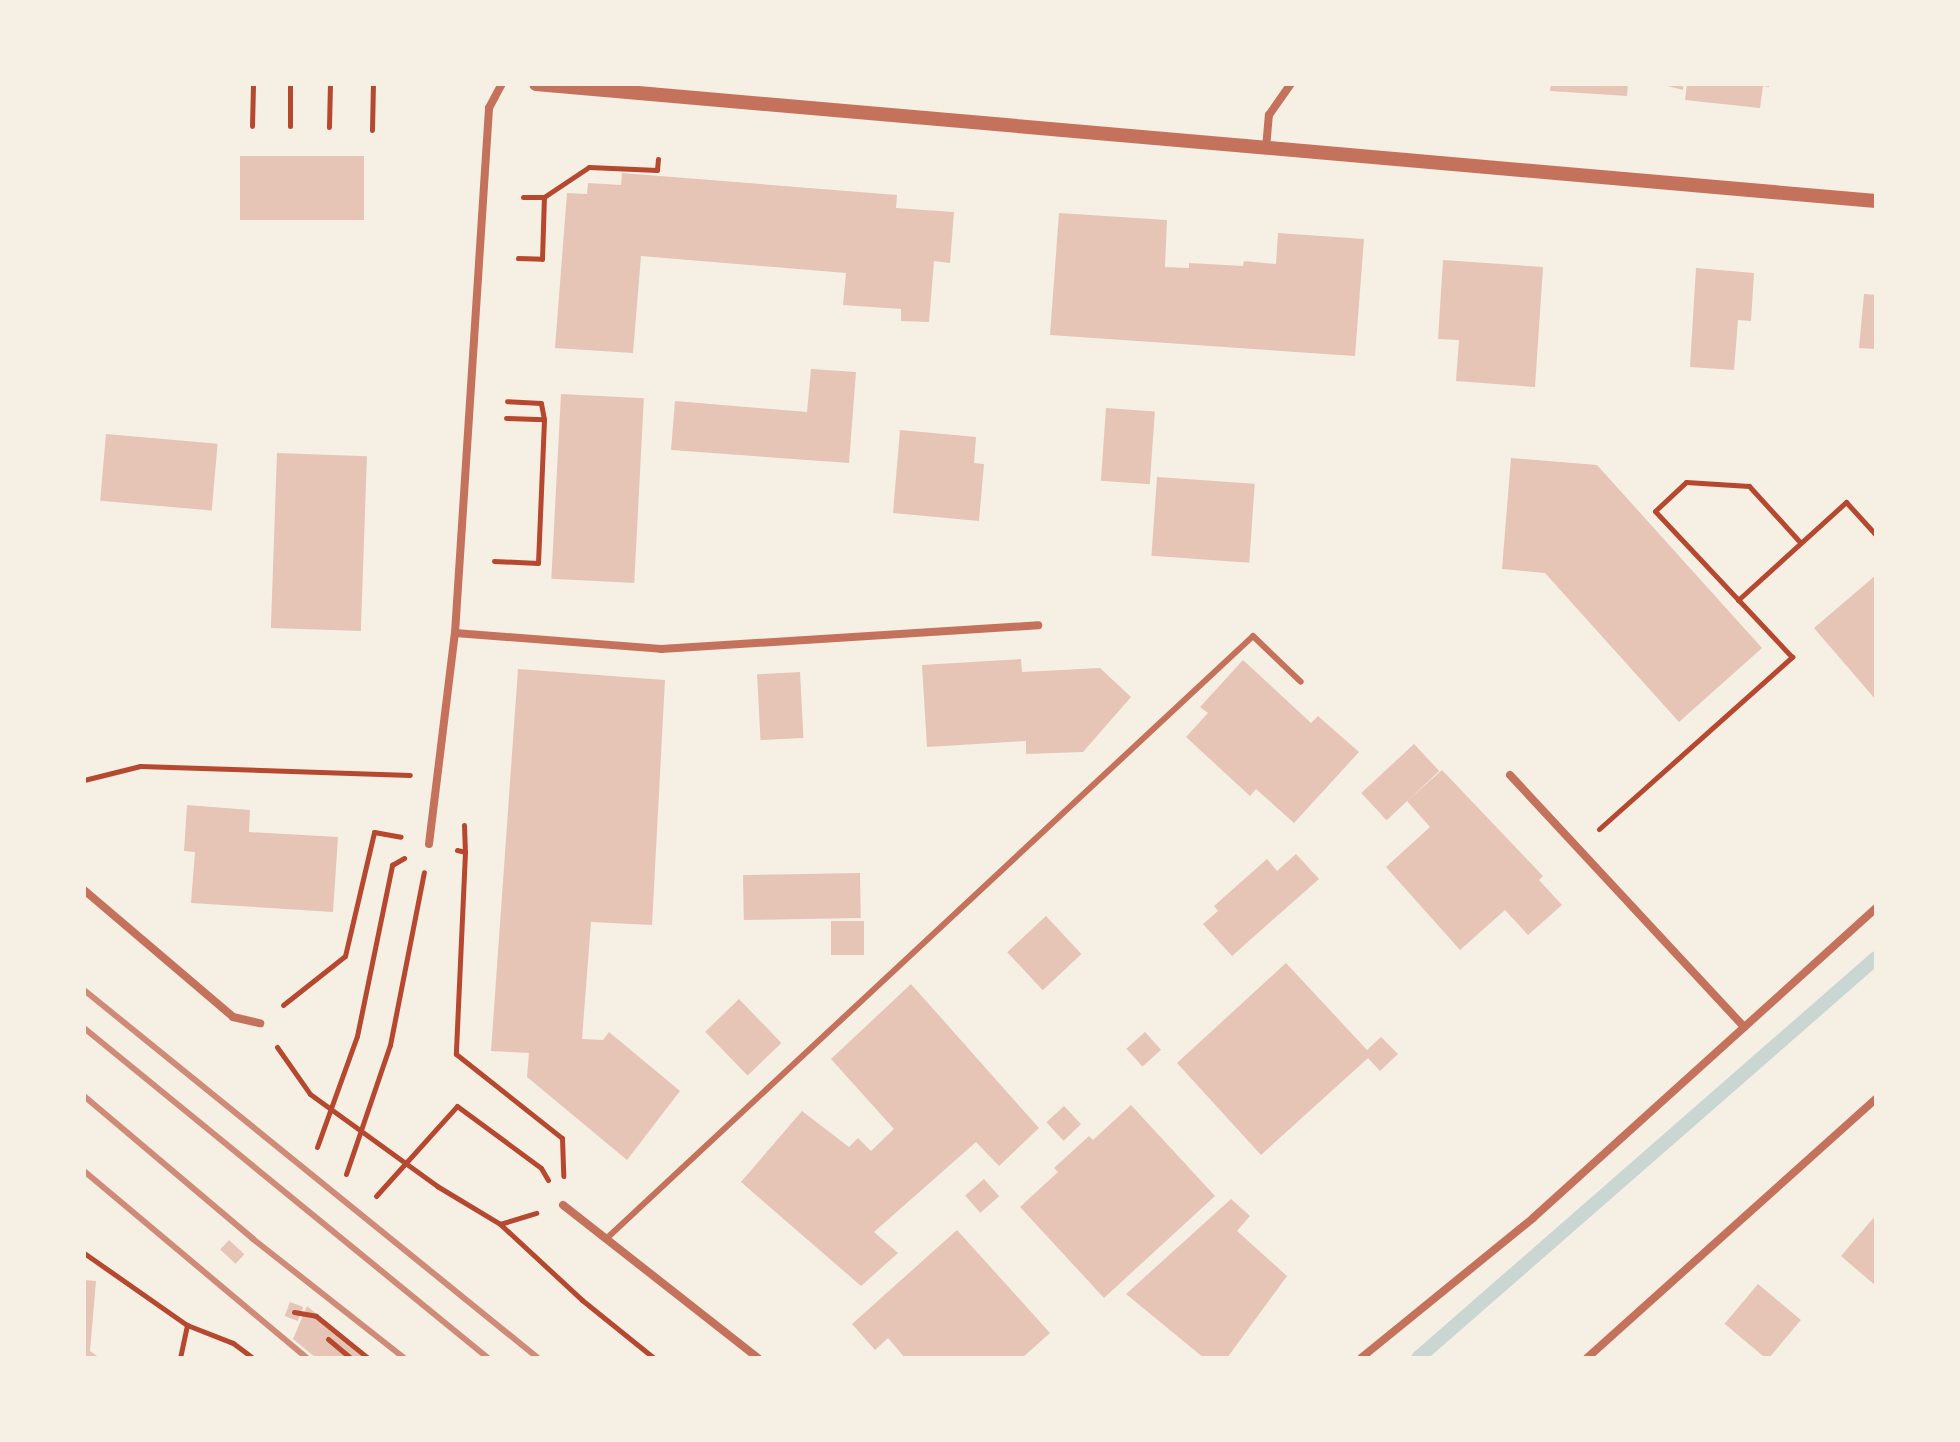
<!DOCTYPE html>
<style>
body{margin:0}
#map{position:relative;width:1960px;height:1442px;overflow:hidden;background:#f6efe4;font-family:Figtree,sans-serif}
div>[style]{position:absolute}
.stream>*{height:14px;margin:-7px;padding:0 7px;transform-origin:7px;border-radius:7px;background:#c9d6d2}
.building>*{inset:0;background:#e6c5b7;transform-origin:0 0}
.path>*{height:5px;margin:-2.5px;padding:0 2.5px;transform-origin:2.5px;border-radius:2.5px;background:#b5482f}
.service>*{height:6px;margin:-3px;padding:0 3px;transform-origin:3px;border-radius:3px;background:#c5725c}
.minor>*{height:8px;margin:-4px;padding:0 4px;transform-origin:4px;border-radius:4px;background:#c5725c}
.tertiary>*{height:14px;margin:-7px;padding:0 7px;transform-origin:7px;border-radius:7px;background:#c5725c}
.rail>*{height:6px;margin:-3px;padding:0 3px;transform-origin:3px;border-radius:3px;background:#cf8b77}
span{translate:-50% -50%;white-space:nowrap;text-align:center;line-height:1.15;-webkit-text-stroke:7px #f6efe4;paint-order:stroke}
.frame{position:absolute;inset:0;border:86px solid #f6efe4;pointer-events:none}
</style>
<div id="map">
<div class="stream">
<i style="left:1418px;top:1358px;width:608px;rotate:-41.13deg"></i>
</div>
<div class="building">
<i style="clip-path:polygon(1551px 84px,1628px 84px,1627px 96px,1550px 91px)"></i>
<i style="clip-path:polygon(1660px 84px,1683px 84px,1683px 90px)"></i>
<i style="clip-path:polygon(1687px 84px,1769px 84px,1769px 87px,1763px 86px,1760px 108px,1685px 100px)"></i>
<i style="left:240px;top:156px;width:124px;height:64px"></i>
<i style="clip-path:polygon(622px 173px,897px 195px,896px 208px,954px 212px,950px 263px,934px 261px,929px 322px,901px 321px,901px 309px,843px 305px,846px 273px,641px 256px,633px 353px,555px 348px,567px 193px,587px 194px,588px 183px,621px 185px)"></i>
<i style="clip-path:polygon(1059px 213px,1167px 220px,1165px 267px,1189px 268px,1189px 263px,1243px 266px,1244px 261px,1276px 264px,1278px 233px,1364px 239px,1355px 356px,1050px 335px)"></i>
<i style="clip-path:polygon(1443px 260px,1543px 267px,1535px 387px,1456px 381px,1459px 340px,1438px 339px)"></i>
<i style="clip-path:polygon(1696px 268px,1754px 273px,1751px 321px,1738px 320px,1734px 370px,1690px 367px)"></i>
<i style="clip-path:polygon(1864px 294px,1876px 295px,1876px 349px,1859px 348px)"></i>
<i style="clip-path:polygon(811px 369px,856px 372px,849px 463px,671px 450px,675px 401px,807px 412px)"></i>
<i style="left:561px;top:394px;width:83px;height:185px;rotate:3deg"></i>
<i style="left:1106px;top:408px;width:49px;height:73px;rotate:4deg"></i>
<i style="clip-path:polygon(900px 430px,976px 437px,974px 463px,984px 464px,979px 521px,893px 513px)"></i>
<i style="left:106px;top:434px;width:112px;height:67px;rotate:5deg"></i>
<i style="left:277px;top:453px;width:90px;height:175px;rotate:2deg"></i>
<i style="clip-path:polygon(1511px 458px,1597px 465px,1762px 648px,1679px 722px,1545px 573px,1502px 569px)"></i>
<i style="left:1157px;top:477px;width:98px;height:79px;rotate:4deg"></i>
<i style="clip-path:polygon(1876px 575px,1876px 700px,1814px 628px)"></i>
<i style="clip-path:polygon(1021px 659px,1022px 672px,1100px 668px,1131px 697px,1083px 752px,1026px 754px,1026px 741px,927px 747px,922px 665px)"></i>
<i style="clip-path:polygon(1243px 660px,1311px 723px,1318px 716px,1359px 752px,1294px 823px,1256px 789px,1250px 796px,1186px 737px,1208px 713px,1200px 707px)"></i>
<i style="clip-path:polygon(518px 669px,665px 680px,652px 925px,591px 922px,582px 1039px,603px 1040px,609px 1032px,680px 1091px,627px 1160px,527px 1077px,529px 1053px,491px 1051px)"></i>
<i style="left:800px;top:672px;width:66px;height:43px;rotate:87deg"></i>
<i style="left:1414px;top:744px;width:37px;height:72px;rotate:47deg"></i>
<i style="clip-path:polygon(1442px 770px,1543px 876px,1539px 880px,1562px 905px,1528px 935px,1505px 910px,1460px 950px,1386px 867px,1430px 827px,1407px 801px)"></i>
<i style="clip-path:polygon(187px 805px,250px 810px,249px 832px,338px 837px,333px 912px,191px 903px,195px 852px,184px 851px)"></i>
<i style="clip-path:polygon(1296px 854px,1319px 879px,1232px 956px,1203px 924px,1218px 911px,1214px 906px,1267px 859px,1277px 871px)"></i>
<i style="left:860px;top:873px;width:45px;height:117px;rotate:89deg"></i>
<i style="left:1046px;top:916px;width:52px;height:53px;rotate:47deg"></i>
<i style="left:831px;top:921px;width:33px;height:34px"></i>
<i style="clip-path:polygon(1286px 963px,1367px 1050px,1381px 1037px,1398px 1054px,1380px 1071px,1368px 1058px,1261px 1155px,1177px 1063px)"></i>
<i style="clip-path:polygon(911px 984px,1039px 1128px,999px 1166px,976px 1142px,874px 1232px,898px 1253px,861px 1286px,741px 1182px,802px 1111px,849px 1147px,858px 1138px,871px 1151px,894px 1129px,831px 1059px)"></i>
<i style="left:739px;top:999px;width:61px;height:47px;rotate:46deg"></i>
<i style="left:1145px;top:1032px;width:24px;height:25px;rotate:48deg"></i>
<i style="clip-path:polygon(1131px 1105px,1215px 1196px,1104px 1298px,1020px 1207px,1058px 1172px,1054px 1168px,1089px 1136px,1093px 1140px)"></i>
<i style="left:1064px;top:1106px;width:25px;height:24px;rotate:47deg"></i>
<i style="left:984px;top:1179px;width:23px;height:25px;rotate:49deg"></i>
<i style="clip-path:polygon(1231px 1199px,1250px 1216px,1237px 1231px,1287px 1276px,1227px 1358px,1204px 1358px,1126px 1294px)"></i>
<i style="clip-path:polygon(1876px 1215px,1876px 1286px,1841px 1256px)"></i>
<i style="clip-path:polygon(957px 1230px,1050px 1333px,1022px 1358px,905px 1358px,888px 1338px,875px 1350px,852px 1324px)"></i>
<i style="left:229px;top:1240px;width:21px;height:13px;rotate:43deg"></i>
<i style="clip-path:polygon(84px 1280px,96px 1281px,90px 1351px,100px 1358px,84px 1358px)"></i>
<i style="left:1758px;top:1284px;width:56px;height:52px;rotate:40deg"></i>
<i style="left:290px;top:1302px;width:14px;height:15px;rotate:21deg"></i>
<i style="clip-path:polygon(307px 1306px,370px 1358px,316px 1358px,293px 1339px)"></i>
</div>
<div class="path">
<i style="left:252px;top:126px;width:42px;rotate:-88.6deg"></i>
<i style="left:290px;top:126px;width:42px;rotate:-90deg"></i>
<i style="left:329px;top:127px;width:43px;rotate:-88.7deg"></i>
<i style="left:372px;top:130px;width:46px;rotate:-88.8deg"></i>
<i style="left:544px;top:197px;width:54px;rotate:-33.7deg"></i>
<i style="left:589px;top:167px;width:68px;rotate:2.5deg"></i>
<i style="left:657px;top:170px;width:11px;rotate:-85deg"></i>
<i style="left:518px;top:258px;width:24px;rotate:2deg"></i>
<i style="left:542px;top:259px;width:62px;rotate:-88.2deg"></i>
<i style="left:544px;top:197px;width:21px;rotate:180deg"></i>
<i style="left:506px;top:418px;width:38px;rotate:2deg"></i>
<i style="left:494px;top:561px;width:44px;rotate:2.6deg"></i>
<i style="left:538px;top:563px;width:144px;rotate:-87.6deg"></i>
<i style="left:544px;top:419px;width:16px;rotate:-101deg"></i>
<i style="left:541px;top:403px;width:34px;rotate:-177deg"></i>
<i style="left:1738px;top:600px;width:146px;rotate:-42.2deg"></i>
<i style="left:1846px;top:502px;width:45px;rotate:47.7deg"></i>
<i style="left:84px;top:780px;width:58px;rotate:-14deg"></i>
<i style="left:140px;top:766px;width:270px;rotate:1.9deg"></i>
<i style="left:464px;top:825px;width:27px;rotate:88deg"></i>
<i style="left:1599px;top:829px;width:259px;rotate:-41.7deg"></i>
<i style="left:1792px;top:657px;width:200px;rotate:-133.2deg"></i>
<i style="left:1655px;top:511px;width:42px;rotate:-43.1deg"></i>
<i style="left:1686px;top:482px;width:63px;rotate:3.6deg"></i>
<i style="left:1749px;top:486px;width:76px;rotate:47.7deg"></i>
<i style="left:457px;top:850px;width:8px;rotate:14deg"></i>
<i style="left:465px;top:852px;width:202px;rotate:92.6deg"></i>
<i style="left:456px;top:1054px;width:135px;rotate:38.4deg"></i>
<i style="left:562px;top:1138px;width:38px;rotate:88deg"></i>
<i style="left:283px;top:1005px;width:79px;rotate:-38.3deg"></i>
<i style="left:345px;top:956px;width:127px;rotate:-76.8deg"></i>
<i style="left:374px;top:832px;width:27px;rotate:10deg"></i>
<i style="left:277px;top:1047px;width:57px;rotate:54.9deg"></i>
<i style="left:310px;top:1094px;width:157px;rotate:35.9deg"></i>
<i style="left:437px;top:1186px;width:74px;rotate:31.1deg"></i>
<i style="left:500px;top:1224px;width:112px;rotate:42.8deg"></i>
<i style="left:582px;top:1300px;width:92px;rotate:38.9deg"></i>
<i style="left:317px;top:1147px;width:118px;rotate:-70.2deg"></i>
<i style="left:357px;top:1036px;width:175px;rotate:-78.4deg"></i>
<i style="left:392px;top:865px;width:14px;rotate:-30deg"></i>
<i style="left:346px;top:1174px;width:136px;rotate:-71.2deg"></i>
<i style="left:390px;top:1045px;width:176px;rotate:-78.9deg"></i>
<i style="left:376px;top:1196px;width:121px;rotate:-48deg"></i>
<i style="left:457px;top:1106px;width:104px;rotate:36.4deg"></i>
<i style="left:541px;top:1168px;width:14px;rotate:60deg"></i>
<i style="left:500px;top:1224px;width:38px;rotate:-17deg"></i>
<i style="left:84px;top:1253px;width:126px;rotate:35deg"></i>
<i style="left:187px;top:1325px;width:49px;rotate:21.4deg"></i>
<i style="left:233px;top:1343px;width:25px;rotate:37deg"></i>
<i style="left:294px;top:1312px;width:22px;rotate:10deg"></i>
<i style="left:316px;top:1316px;width:67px;rotate:38.9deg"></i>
<i style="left:328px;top:1339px;width:30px;rotate:40deg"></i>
<i style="left:180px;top:1358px;width:34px;rotate:-78deg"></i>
</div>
<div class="service">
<i style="left:606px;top:1239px;width:884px;rotate:-42.98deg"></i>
<i style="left:1253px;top:636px;width:66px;rotate:43.8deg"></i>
</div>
<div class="minor">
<i style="left:1266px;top:148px;width:33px;rotate:-85deg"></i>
<i style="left:1269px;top:115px;width:38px;rotate:-55deg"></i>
<i style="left:455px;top:633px;width:207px;rotate:4.4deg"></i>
<i style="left:661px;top:649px;width:378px;rotate:-3.6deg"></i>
<i style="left:1510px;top:775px;width:344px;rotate:47.1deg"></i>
<i style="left:429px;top:844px;width:213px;rotate:-83deg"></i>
<i style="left:455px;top:633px;width:526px;rotate:-86.29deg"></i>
<i style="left:489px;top:108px;width:27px;rotate:-62deg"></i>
<i style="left:84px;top:890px;width:196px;rotate:40.4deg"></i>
<i style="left:233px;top:1017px;width:28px;rotate:13deg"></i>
<i style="left:563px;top:1205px;width:248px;rotate:38.1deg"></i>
<i style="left:1361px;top:1358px;width:222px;rotate:-39.1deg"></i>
<i style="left:1533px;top:1218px;width:462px;rotate:-42.1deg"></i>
<i style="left:1587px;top:1358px;width:388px;rotate:-41.9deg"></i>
</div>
<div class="tertiary">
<i style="left:536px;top:84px;width:1345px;rotate:4.99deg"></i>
</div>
<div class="rail">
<i style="left:84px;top:990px;width:584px;rotate:39.03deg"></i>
<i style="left:84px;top:1028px;width:522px;rotate:39.24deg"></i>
<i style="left:84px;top:1096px;width:221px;rotate:40.2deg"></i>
<i style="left:253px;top:1239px;width:192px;rotate:38.2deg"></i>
<i style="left:84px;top:1171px;width:291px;rotate:40deg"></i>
</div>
<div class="frame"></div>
</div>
